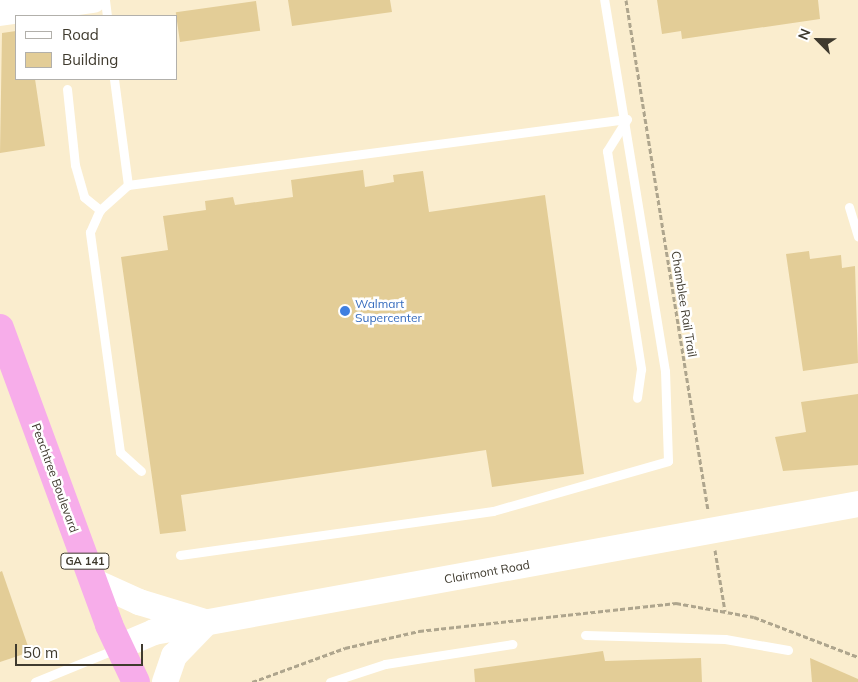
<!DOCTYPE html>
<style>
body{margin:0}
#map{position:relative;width:858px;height:682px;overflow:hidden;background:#faedce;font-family:Mulish,sans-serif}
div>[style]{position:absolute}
.building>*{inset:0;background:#e3cd97;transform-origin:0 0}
.path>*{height:3px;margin-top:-1.5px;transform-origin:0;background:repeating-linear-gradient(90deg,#aea58d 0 5px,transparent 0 7.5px)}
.lane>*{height:9px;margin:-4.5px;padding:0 4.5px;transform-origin:4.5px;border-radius:4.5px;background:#fff}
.secondary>*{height:26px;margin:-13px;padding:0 13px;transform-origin:13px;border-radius:13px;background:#fff}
.highway>*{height:28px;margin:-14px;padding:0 14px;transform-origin:14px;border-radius:14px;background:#f7adea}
.dots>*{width:14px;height:14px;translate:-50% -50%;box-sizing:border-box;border:2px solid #fff;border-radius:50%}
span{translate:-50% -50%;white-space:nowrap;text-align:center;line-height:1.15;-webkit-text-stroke:5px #fff;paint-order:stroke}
.shield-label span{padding:1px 4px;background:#fff;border:1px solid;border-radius:4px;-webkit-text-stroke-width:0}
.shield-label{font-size:11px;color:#3f3a2e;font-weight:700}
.shop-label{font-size:12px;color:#366cbe}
.left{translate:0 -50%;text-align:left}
.street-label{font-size:12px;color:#3f3a2e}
.legend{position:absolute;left:15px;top:15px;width:162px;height:65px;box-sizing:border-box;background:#fff;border:1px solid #b2b0ab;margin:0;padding:6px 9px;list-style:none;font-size:15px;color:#3f3a2e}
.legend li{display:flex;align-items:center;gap:10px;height:25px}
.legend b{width:25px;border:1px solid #b2b0ab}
.north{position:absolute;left:793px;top:15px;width:50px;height:50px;-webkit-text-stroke:4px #fff;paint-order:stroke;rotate:293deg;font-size:14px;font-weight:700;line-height:20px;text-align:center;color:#3f3a2e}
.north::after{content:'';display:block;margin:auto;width:18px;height:22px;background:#3f3a2e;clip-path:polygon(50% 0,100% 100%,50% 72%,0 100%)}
.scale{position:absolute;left:15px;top:644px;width:128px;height:22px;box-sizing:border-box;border:2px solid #3f3a2e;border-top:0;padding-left:6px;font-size:15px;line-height:18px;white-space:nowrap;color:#3f3a2e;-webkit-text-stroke:4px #fff;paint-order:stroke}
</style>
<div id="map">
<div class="building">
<i style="clip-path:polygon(288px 0,390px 0,392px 12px,292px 26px)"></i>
<i style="clip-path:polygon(657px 0,818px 0,820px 19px,682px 39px,681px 31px,662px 34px)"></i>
<i style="left:256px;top:1px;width:30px;height:81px;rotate:82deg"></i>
<i style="clip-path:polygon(16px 31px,16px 79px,35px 79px,45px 146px,0 153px,2px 33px)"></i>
<i style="clip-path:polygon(363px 170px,365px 187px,394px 182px,393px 175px,423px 171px,429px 212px,545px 195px,584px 474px,492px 487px,486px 450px,181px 495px,186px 531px,160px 534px,121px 257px,168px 250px,163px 216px,206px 210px,205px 201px,233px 197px,235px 205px,293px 197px,291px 180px)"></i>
<i style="clip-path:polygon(809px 251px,810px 259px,841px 255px,842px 268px,855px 266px,858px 363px,803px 371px,786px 254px)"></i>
<i style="clip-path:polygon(858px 394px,858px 465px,783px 471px,775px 437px,806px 432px,801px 402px)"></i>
<i style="clip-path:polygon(2px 571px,30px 652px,0 662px,0 572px)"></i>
<i style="clip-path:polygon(603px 651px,605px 661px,701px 658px,702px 682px,475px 682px,474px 669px)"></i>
<i style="clip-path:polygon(810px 658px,858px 679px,858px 682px,812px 682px)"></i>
</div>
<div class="path">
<i style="left:626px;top:0;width:517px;rotate:80.87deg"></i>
<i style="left:715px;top:550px;width:62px;rotate:80.7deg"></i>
<i style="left:252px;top:682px;width:99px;rotate:-20.1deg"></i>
<i style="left:345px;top:648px;width:76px;rotate:-12.9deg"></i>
<i style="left:419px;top:631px;width:259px;rotate:-6.2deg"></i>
<i style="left:676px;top:603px;width:79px;rotate:10.2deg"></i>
<i style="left:754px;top:617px;width:111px;rotate:21deg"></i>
</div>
<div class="lane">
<i style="left:105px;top:0;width:16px;rotate:83deg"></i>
<i style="left:114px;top:79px;width:107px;rotate:82.5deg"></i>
<i style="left:67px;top:89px;width:76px;rotate:84deg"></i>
<i style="left:75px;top:165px;width:33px;rotate:74deg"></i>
<i style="left:84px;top:197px;width:21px;rotate:39deg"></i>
<i style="left:849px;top:207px;width:31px;rotate:73deg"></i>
<i style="left:141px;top:471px;width:28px;rotate:-138deg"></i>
<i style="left:120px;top:452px;width:222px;rotate:-97.8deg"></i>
<i style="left:90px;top:232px;width:24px;rotate:-66deg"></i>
<i style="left:100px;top:210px;width:38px;rotate:-42deg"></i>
<i style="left:128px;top:185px;width:503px;rotate:-7.53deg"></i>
<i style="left:627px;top:119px;width:38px;rotate:122deg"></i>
<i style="left:607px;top:151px;width:221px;rotate:81.1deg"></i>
<i style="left:641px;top:369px;width:29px;rotate:98deg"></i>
<i style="left:180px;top:555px;width:316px;rotate:-8deg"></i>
<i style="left:493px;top:511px;width:182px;rotate:-15.9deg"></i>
<i style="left:668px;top:461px;width:90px;rotate:-91.9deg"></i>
<i style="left:665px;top:371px;width:376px;rotate:-99.3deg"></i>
<i style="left:585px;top:635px;width:140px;rotate:1.6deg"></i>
<i style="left:725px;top:639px;width:64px;rotate:9.9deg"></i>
<i style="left:35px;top:682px;width:87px;rotate:-22.2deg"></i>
<i style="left:330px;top:682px;width:58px;rotate:-18.1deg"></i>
<i style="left:385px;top:664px;width:129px;rotate:-8.9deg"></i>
</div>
<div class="secondary">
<i style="left:0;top:13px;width:94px;rotate:-8deg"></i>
<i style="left:93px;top:581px;width:51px;rotate:24.5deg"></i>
<i style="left:139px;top:602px;width:66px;rotate:16.8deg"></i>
<i style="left:119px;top:647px;width:38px;rotate:-23deg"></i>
<i style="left:154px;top:632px;width:716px;rotate:-10.3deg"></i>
<i style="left:165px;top:682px;width:28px;rotate:-71deg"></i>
<i style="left:174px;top:656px;width:47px;rotate:-45.9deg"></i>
</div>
<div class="highway">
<i style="left:0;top:328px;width:316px;rotate:69.8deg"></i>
<i style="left:109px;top:625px;width:63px;rotate:64.7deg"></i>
</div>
<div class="dots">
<i style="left:345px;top:311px;background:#3f7fe0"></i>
</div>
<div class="shield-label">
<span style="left:85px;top:561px">GA 141</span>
</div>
<div class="shop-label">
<span class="left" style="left:355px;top:311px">Walmart<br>Supercenter</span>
</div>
<div class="street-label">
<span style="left:684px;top:304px;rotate:81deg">Chamblee Rail Trail</span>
<span style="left:55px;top:478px;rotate:70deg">Peachtree Boulevard</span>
<span style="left:487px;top:572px;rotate:-10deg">Clairmont Road</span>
</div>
<ul class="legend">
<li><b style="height:6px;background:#fff"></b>Road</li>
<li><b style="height:14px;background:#e3cd97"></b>Building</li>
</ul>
<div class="north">N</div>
<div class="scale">50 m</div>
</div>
